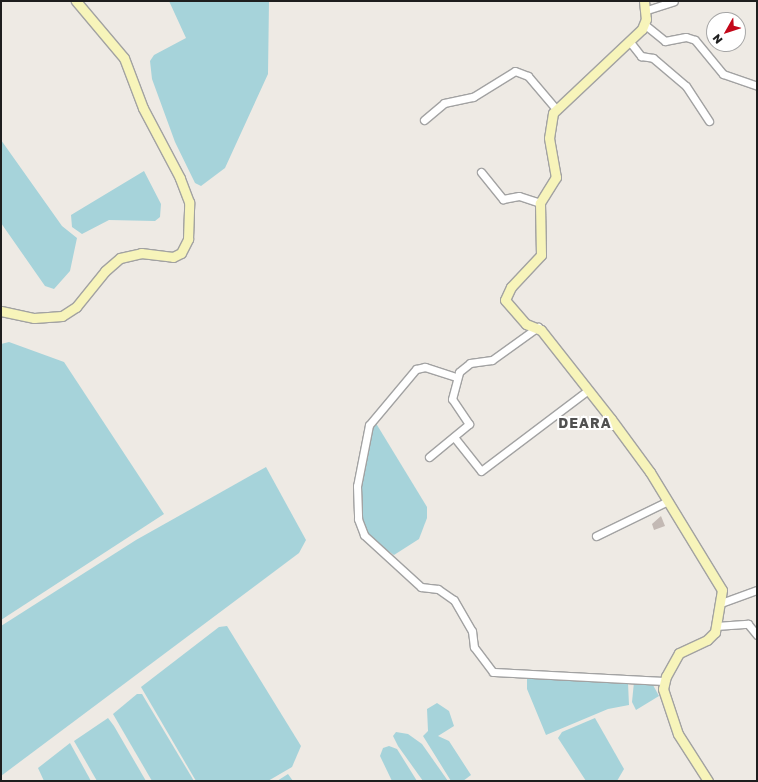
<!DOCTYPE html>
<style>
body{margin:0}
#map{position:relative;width:758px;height:782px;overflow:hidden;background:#eeeae4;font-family:"Golos Text",sans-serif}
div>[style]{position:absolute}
.water>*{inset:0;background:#a6d3da}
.building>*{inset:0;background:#c3b9b4}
.roads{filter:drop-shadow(1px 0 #a2a2a2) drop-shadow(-1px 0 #a2a2a2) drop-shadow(0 1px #a2a2a2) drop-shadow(0 -1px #a2a2a2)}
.street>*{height:7px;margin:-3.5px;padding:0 3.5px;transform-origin:3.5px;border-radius:3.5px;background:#fff}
.secondary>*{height:9px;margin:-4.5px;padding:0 4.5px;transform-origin:4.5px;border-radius:4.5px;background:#f7f4ba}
span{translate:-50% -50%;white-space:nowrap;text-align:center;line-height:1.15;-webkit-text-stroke:4px #fff;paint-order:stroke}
.district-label{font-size:14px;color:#515151;font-weight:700;letter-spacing:1px}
.frame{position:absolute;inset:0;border:2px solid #1e1e1e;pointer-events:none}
.north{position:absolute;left:706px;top:12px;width:40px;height:40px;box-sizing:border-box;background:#fff;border:1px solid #a5a5a5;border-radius:50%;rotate:231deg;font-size:11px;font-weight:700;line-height:16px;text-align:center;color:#1e1e1e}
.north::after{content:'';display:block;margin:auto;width:14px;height:18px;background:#c3081a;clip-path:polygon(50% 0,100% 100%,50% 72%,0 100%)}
</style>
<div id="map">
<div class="water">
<i style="clip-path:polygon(169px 1px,269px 1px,268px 74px,225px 168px,201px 186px,195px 183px,175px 142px,152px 79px,150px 61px,154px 55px,186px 38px)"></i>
<i style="clip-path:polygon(1px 140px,62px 226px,77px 238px,70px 271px,54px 289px,45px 286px,1px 223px)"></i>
<i style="clip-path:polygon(144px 171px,161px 204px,160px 217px,155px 221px,109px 220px,82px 234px,72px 227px,71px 215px)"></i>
<i style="clip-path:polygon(9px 342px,64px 362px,164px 514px,1px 620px,1px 344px)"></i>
<i style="clip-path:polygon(374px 420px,427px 507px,427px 518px,419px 539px,394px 555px,372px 540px,360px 520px,360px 462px)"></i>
<i style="clip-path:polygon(266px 467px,306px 540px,299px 553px,1px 776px,1px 626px,136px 540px)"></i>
<i style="clip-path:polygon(227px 626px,301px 746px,292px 767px,268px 781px,196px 781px,141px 687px,219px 627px)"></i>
<i style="clip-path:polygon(527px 676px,623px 681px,628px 683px,629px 705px,608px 709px,546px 735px,527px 689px)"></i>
<i style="clip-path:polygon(634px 682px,653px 685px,659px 696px,636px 710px,632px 702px)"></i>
<i style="clip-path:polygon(137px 694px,142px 694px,194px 781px,152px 781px,113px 714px)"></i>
<i style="clip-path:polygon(437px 703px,449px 711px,454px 726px,438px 736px,449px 741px,471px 775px,463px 781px,451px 781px,423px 736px,428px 731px,427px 709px)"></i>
<i style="clip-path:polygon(108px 718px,114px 726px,146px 781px,97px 781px,74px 741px)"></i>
<i style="clip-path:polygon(595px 718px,624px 769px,617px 781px,586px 781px,558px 738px,562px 732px)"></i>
<i style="clip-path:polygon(396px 732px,408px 734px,422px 744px,448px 781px,423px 781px,398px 746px,393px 736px)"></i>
<i style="clip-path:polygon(70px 743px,91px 781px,44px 781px,38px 768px)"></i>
<i style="clip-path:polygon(389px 746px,397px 749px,417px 781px,392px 781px,380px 756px,383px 748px)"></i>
<i style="clip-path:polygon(288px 774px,293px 781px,277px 781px)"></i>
</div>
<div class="building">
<i style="clip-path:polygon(661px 516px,665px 526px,654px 530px,652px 524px)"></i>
</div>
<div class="roads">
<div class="street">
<i style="left:647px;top:10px;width:28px;rotate:-18deg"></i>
<i style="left:644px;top:24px;width:27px;rotate:39deg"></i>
<i style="left:665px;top:41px;width:21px;rotate:-11deg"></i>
<i style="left:686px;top:37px;width:9px;rotate:18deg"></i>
<i style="left:695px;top:40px;width:44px;rotate:50.5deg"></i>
<i style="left:723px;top:74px;width:36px;rotate:19deg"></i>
<i style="left:630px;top:42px;width:18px;rotate:52deg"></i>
<i style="left:641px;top:56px;width:12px;rotate:9deg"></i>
<i style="left:653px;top:58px;width:43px;rotate:40.3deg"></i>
<i style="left:686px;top:86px;width:42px;rotate:56.7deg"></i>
<i style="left:424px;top:120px;width:26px;rotate:-40deg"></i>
<i style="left:444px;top:103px;width:30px;rotate:-12deg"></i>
<i style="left:473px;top:97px;width:49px;rotate:-31.8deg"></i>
<i style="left:515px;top:71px;width:14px;rotate:21deg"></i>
<i style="left:528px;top:76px;width:43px;rotate:49.7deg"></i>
<i style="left:481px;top:172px;width:35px;rotate:51deg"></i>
<i style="left:503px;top:199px;width:16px;rotate:-11deg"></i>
<i style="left:519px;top:196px;width:22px;rotate:18deg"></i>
<i style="left:456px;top:377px;width:33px;rotate:-162deg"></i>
<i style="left:425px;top:367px;width:9px;rotate:167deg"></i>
<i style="left:416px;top:369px;width:73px;rotate:130deg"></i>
<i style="left:369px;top:425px;width:62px;rotate:101.1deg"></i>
<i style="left:357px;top:486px;width:33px;rotate:88deg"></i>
<i style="left:358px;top:519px;width:17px;rotate:69deg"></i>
<i style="left:364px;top:535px;width:77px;rotate:42.4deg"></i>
<i style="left:421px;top:587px;width:17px;rotate:7deg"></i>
<i style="left:438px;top:589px;width:19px;rotate:35deg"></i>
<i style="left:454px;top:600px;width:36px;rotate:60deg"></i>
<i style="left:472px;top:631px;width:16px;rotate:83deg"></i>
<i style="left:474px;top:647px;width:31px;rotate:53deg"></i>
<i style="left:493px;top:672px;width:172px;rotate:3deg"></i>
<i style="left:454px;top:437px;width:43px;rotate:51.5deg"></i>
<i style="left:481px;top:471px;width:134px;rotate:-37.1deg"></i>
<i style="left:429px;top:457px;width:52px;rotate:-39.5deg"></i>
<i style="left:469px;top:424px;width:30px;rotate:-124deg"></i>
<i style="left:452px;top:399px;width:28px;rotate:-75deg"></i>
<i style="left:459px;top:372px;width:14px;rotate:-39deg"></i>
<i style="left:470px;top:363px;width:22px;rotate:-8deg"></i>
<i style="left:492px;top:360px;width:57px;rotate:-35.7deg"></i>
<i style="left:596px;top:536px;width:78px;rotate:-25.9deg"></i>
<i style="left:721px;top:603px;width:38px;rotate:-20deg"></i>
<i style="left:716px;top:626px;width:32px;rotate:-4deg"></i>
<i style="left:748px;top:624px;width:14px;rotate:51deg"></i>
</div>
<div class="secondary">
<i style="left:644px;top:1px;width:18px;rotate:84deg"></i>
<i style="left:646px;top:19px;width:11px;rotate:112deg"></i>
<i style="left:642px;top:29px;width:122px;rotate:136.7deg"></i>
<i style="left:553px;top:113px;width:25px;rotate:99deg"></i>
<i style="left:549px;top:138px;width:40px;rotate:80deg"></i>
<i style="left:556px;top:177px;width:31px;rotate:122deg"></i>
<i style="left:540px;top:203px;width:52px;rotate:88.9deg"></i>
<i style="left:541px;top:255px;width:44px;rotate:133.2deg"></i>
<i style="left:511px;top:287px;width:14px;rotate:115deg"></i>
<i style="left:505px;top:300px;width:32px;rotate:49deg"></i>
<i style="left:526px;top:324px;width:16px;rotate:22deg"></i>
<i style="left:541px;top:330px;width:113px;rotate:51.8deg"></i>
<i style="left:611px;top:419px;width:66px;rotate:53.7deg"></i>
<i style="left:650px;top:472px;width:138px;rotate:58.6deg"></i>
<i style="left:722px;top:590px;width:43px;rotate:99.5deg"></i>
<i style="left:715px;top:632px;width:11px;rotate:135deg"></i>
<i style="left:707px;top:640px;width:31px;rotate:155deg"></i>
<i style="left:679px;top:653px;width:26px;rotate:119deg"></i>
<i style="left:666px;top:676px;width:13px;rotate:103deg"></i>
<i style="left:663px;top:689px;width:47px;rotate:71.6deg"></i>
<i style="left:678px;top:734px;width:56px;rotate:57.4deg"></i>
<i style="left:1px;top:311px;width:34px;rotate:12deg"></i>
<i style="left:34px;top:318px;width:28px;rotate:-4deg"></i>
<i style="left:62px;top:316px;width:17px;rotate:-33deg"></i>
<i style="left:76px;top:307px;width:46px;rotate:-51.1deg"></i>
<i style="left:105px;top:271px;width:20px;rotate:-41deg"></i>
<i style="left:120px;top:258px;width:22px;rotate:-13deg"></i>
<i style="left:141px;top:253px;width:32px;rotate:7deg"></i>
<i style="left:173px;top:257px;width:9px;rotate:-27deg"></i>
<i style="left:181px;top:253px;width:16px;rotate:-63deg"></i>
<i style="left:188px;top:239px;width:37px;rotate:-88deg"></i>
<i style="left:189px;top:202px;width:26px;rotate:-111deg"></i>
<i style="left:180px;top:178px;width:79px;rotate:-117.9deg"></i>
<i style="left:143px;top:108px;width:53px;rotate:-110.8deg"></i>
<i style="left:124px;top:58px;width:75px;rotate:-130.1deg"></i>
</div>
</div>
<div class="district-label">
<span style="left:585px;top:423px">DEARA</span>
</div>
<div class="frame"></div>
<div class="north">N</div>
</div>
